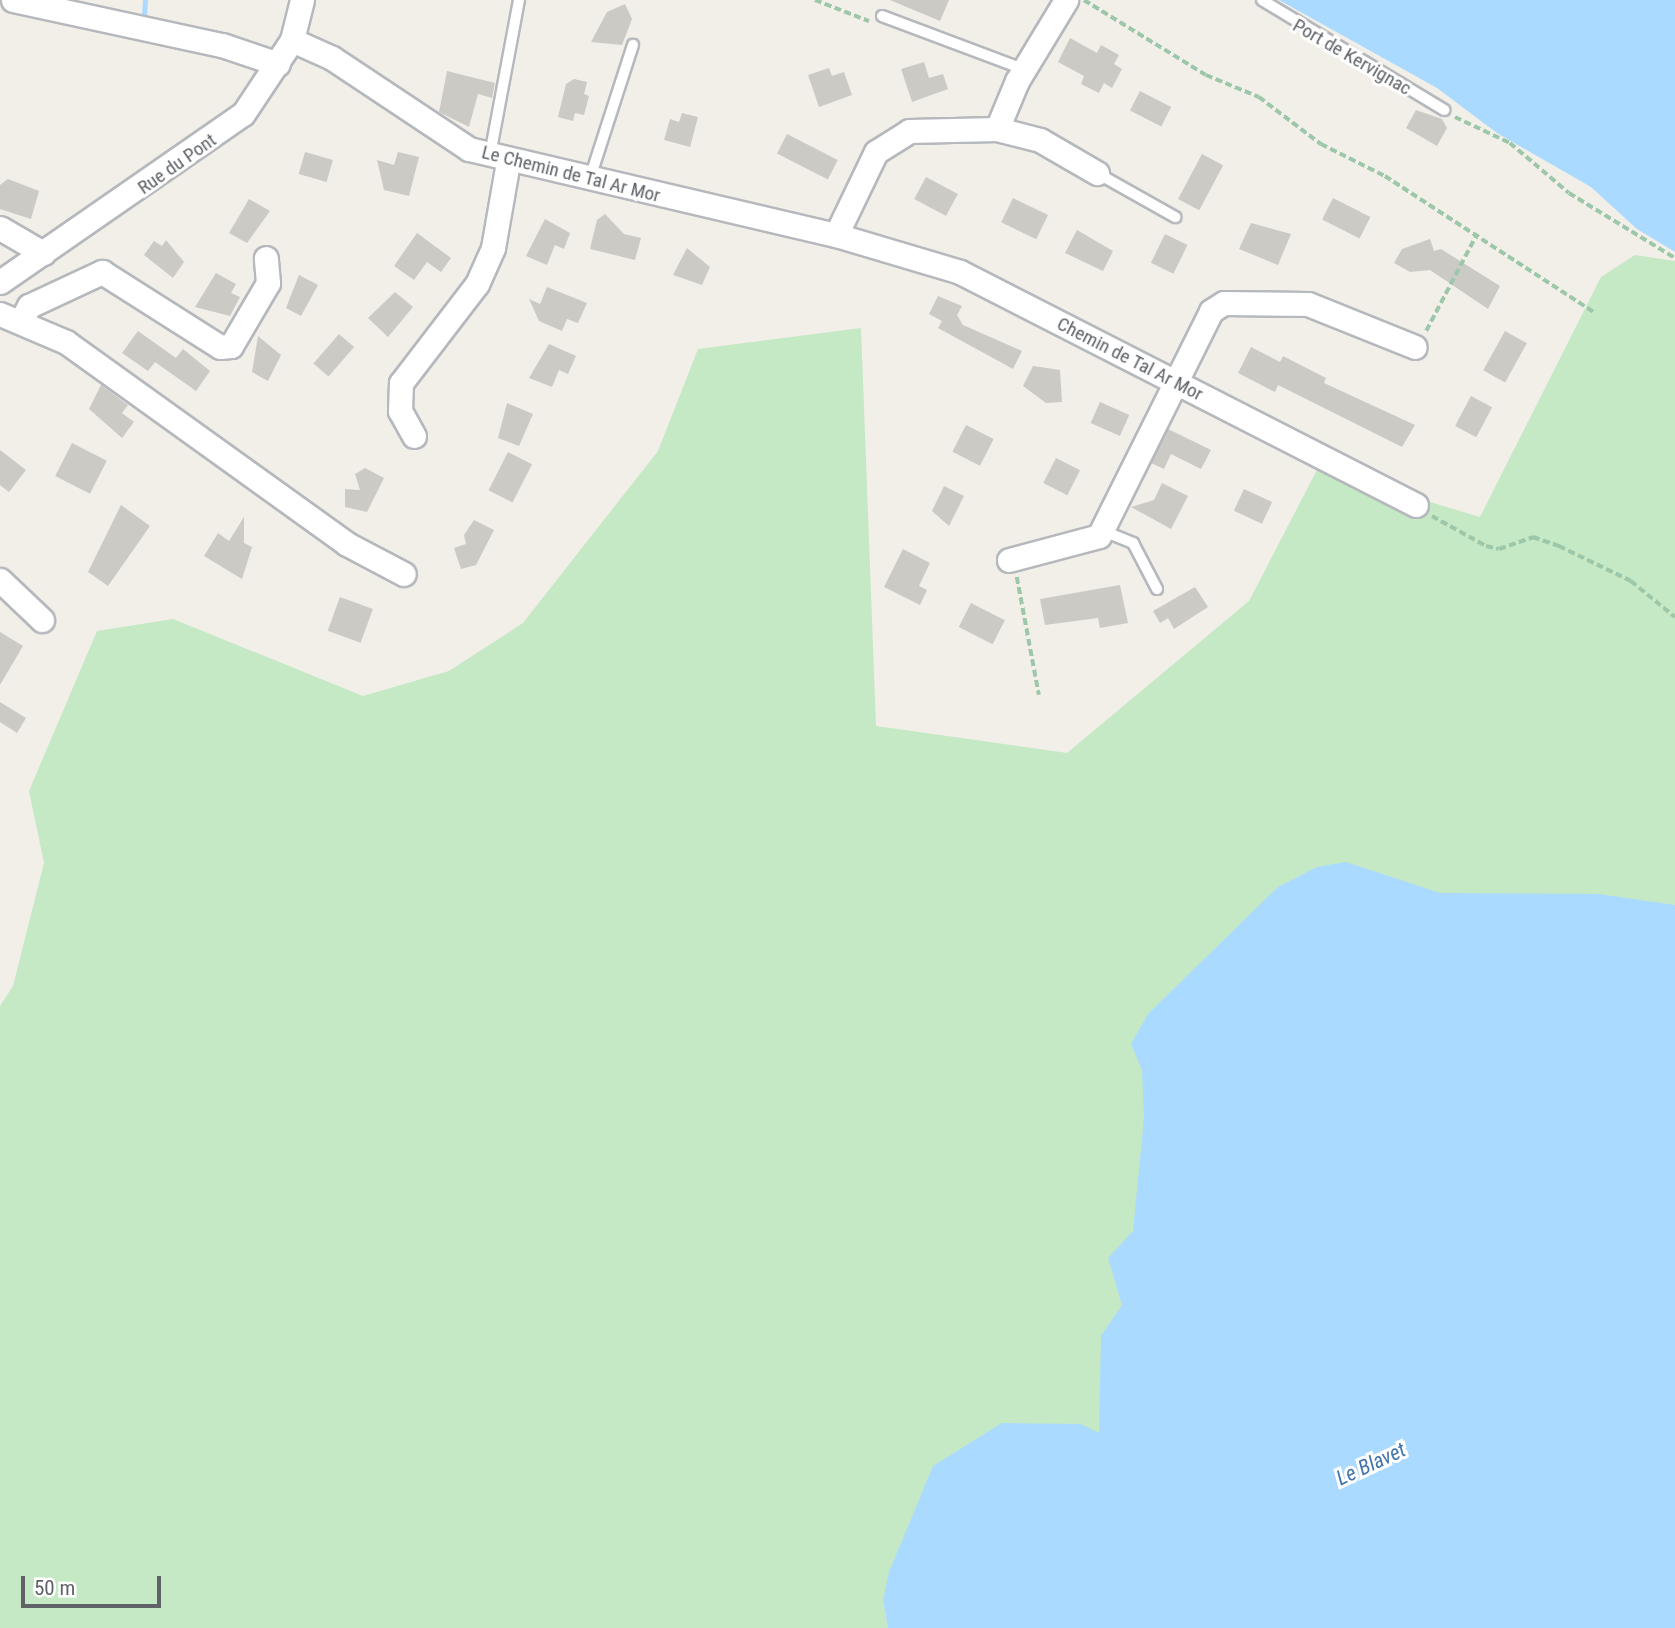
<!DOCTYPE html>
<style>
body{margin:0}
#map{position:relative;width:1675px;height:1628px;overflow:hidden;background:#f1efe8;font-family:"Roboto Condensed",sans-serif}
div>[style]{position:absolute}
.green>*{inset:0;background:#c5e8c5}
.water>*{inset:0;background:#aadaff}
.stream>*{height:5px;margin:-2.5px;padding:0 2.5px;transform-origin:2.5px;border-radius:2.5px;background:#aadaff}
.building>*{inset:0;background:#cccac5;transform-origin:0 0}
.path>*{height:3.5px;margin-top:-1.75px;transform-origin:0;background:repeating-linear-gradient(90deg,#9cc7a9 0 7px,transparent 0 10.5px)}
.roads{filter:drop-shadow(2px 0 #b5b8bc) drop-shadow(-2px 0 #b5b8bc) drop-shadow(0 2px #b5b8bc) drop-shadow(0 -2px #b5b8bc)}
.lane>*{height:10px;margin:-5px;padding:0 5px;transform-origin:5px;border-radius:5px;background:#fff}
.street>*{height:23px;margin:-11.5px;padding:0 11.5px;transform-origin:11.5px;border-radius:11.5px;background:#fff}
span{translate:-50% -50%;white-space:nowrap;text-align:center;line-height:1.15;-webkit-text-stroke:6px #fff;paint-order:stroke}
.street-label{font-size:19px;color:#5f6368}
.water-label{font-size:21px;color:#4174aa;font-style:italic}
.scale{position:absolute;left:21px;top:1576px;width:140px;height:32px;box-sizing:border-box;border:4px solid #5f6368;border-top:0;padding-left:9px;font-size:21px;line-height:24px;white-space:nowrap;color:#5f6368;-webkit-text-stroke:5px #fff;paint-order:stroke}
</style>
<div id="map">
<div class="green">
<i style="clip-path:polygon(1635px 255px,1675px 261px,1675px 1154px,1147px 1398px,883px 1601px,888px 1628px,0 1628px,0 1006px,13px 986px,44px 863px,29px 791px,97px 631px,173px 619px,363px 696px,449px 671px,523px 623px,658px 451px,698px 349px,861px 328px,876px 726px,1067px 753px,1249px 601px,1318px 468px,1480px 517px,1601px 277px)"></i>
</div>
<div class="water">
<i style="clip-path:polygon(1279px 0,1675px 0,1675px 252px,1637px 229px,1591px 187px,1497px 133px,1437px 88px)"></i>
<i style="clip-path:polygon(1346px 862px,1440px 893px,1598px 894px,1675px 905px,1675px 1628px,888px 1628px,883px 1601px,889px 1572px,933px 1466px,1002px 1423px,1081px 1424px,1099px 1433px,1101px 1336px,1122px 1305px,1108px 1258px,1133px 1231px,1144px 1118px,1142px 1070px,1131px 1044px,1148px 1014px,1278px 887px,1317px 867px)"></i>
</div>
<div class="stream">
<i style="left:144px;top:15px;width:15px;rotate:-86deg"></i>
</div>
<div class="building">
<i style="clip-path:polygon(890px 0,949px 0,940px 21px)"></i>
<i style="clip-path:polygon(625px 4px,632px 19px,622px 45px,591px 42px,607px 12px)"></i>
<i style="clip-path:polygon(1070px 38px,1097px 53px,1101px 45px,1119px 55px,1114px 64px,1122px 69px,1112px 88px,1104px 83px,1099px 93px,1081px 84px,1084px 76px,1058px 62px)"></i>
<i style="clip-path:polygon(924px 62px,929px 78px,943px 74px,948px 89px,912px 102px,901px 69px)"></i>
<i style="clip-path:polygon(829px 68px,832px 76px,844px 72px,852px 95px,819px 107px,808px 75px)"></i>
<i style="clip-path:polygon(447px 71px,495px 83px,492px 98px,478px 94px,469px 127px,439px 112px)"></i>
<i style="clip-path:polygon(574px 79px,587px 82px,584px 94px,589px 96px,584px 115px,575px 113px,573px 121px,558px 117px,566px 84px)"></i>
<i style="left:1140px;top:91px;width:35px;height:22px;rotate:27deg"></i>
<i style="clip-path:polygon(1416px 110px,1442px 119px,1447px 128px,1437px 146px,1406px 128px)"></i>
<i style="clip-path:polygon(682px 113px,698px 117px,690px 147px,664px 140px,670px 119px,679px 122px)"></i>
<i style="left:787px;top:134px;width:57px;height:22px;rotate:27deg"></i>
<i style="left:305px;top:152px;width:29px;height:23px;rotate:16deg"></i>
<i style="clip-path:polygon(398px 152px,419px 157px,409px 196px,384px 190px,377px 160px,394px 165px)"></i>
<i style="left:1202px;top:154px;width:24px;height:51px;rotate:28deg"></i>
<i style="left:926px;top:177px;width:36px;height:25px;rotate:28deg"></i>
<i style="clip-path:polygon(8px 179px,39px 191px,31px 219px,0 209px,0 185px)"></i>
<i style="left:1013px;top:198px;width:39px;height:27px;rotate:26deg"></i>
<i style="left:1333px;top:198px;width:42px;height:24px;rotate:27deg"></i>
<i style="clip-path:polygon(249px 199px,270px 211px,247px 243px,229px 233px)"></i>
<i style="clip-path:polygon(605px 214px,624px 234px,641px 238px,635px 260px,590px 249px,597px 220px)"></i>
<i style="clip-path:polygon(545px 219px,570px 233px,564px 249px,555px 245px,547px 265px,526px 256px)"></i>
<i style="clip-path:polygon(1251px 223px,1291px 234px,1278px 265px,1239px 249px)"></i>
<i style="clip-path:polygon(1077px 230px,1113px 251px,1103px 271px,1065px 253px)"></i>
<i style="clip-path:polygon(417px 233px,451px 258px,441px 272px,427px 262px,414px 280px,394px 266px)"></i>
<i style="left:1165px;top:234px;width:25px;height:32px;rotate:26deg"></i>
<i style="clip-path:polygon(1430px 239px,1434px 251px,1441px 249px,1500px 286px,1488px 309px,1430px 270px,1410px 272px,1394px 263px,1402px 249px)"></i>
<i style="clip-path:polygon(166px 240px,184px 262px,173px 278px,144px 255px,154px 241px,162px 246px)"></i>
<i style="clip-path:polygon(687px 248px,710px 267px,702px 285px,673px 275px)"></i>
<i style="clip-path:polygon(216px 273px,236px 284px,231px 293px,240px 297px,230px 316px,195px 307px)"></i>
<i style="clip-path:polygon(299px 275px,318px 285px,301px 316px,286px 308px)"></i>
<i style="clip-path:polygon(547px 287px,587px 303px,578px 323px,567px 319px,562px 331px,539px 321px,529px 299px,540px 304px)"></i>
<i style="clip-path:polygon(395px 292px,413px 307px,388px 337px,368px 318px)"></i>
<i style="clip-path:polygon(938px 296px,962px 306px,957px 315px,963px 325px,1022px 351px,1013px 369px,938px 328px,942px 321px,929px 314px)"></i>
<i style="clip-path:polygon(138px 331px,176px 358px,183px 349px,210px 371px,196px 391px,155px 362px,148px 371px,122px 353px)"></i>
<i style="left:1505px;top:331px;width:25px;height:45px;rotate:29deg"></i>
<i style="left:339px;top:334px;width:20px;height:39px;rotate:41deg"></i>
<i style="clip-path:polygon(258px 336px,281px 355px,268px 381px,252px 372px)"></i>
<i style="clip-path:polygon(549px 344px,576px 356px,568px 374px,559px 370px,552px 387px,529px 378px)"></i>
<i style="clip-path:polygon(1251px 347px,1280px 362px,1283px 356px,1326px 378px,1324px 383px,1415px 425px,1402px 447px,1278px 385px,1275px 392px,1238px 373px)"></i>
<i style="clip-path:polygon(1033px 366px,1060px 370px,1062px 402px,1046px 403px,1023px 386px)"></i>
<i style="clip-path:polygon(101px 385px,128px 405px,122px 413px,134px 422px,122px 438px,89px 409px)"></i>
<i style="left:1471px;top:396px;width:24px;height:34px;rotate:28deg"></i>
<i style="left:1100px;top:402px;width:32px;height:23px;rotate:24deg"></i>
<i style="clip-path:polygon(507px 403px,533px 414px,519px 446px,498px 438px)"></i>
<i style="left:966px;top:425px;width:31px;height:30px;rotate:27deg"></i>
<i style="clip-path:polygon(1168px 429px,1211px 450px,1201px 469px,1171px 454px,1164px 469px,1151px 463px)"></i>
<i style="left:72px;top:443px;width:39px;height:37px;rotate:27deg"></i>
<i style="clip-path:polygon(0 450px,26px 470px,9px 492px,0 485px)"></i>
<i style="left:508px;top:452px;width:27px;height:43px;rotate:27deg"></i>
<i style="left:1056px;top:458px;width:27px;height:28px;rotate:27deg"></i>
<i style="clip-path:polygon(365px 468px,384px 478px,367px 512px,345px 507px,345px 489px,360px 490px,355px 474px)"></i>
<i style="clip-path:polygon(1162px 483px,1188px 496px,1171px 529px,1131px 507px,1154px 500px)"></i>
<i style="clip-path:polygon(944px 486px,964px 496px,949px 526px,932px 511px)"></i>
<i style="left:1244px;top:489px;width:31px;height:24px;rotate:25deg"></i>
<i style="clip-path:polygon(121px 505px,150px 526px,108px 586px,88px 572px)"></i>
<i style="clip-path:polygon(244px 517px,244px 543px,252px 547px,242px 579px,204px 556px,218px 533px,229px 541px)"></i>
<i style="clip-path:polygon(474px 520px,494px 530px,476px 565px,461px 569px,454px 548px,466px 544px,464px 535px)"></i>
<i style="clip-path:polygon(903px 549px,930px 563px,919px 586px,927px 590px,920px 605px,884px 587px)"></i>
<i style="clip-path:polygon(1120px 585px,1128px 623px,1100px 628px,1098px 618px,1045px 625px,1040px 599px)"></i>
<i style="clip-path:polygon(1195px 587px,1208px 607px,1174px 629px,1168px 618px,1160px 623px,1153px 611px)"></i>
<i style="left:340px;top:597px;width:35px;height:36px;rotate:20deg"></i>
<i style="left:971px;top:603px;width:38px;height:27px;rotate:27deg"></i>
<i style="clip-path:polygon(0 632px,23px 646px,0 685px)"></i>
<i style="clip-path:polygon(0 702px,26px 718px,17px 733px,0 722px)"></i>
</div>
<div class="path">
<i style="left:815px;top:0;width:58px;rotate:21.3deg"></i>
<i style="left:1084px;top:0;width:143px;rotate:31.6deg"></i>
<i style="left:1206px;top:75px;width:57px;rotate:22.5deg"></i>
<i style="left:1259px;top:97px;width:78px;rotate:37.2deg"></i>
<i style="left:1321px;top:144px;width:72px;rotate:26.6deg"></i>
<i style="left:1385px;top:176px;width:249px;rotate:33.1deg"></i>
<i style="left:1455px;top:117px;width:61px;rotate:25.3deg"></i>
<i style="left:1510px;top:143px;width:77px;rotate:40.3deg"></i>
<i style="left:1569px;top:193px;width:124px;rotate:31.5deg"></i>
<i style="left:1426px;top:331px;width:110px;rotate:-62.3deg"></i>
<i style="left:1432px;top:516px;width:62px;rotate:29.1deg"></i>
<i style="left:1486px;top:546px;width:13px;rotate:13deg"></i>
<i style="left:1499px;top:549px;width:36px;rotate:-19deg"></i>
<i style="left:1533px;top:537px;width:28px;rotate:19deg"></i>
<i style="left:1559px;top:546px;width:80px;rotate:25.9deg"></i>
<i style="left:1631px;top:581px;width:57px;rotate:39.3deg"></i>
<i style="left:1017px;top:577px;width:120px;rotate:79.4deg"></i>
</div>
<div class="roads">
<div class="lane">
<i style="left:1262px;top:0;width:213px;rotate:31.1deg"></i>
<i style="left:882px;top:16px;width:151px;rotate:20.6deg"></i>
<i style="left:490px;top:155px;width:158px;rotate:-79.4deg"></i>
<i style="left:1097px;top:173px;width:90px;rotate:29.4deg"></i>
<i style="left:590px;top:178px;width:140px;rotate:-72.1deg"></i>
<i style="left:1101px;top:530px;width:35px;rotate:22deg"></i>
<i style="left:1133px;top:543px;width:52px;rotate:62.4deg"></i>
</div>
<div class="street">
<i style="left:13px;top:0;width:214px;rotate:12.2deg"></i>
<i style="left:222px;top:45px;width:59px;rotate:18.7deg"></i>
<i style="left:292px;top:40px;width:44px;rotate:24.2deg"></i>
<i style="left:332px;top:58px;width:164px;rotate:33.6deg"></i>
<i style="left:469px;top:149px;width:377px;rotate:13.2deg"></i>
<i style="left:836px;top:235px;width:129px;rotate:16.6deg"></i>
<i style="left:960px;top:272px;width:512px;rotate:27.07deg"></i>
<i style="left:997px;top:129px;width:52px;rotate:-67.4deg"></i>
<i style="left:1017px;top:81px;width:95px;rotate:-58.8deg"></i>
<i style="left:0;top:228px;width:50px;rotate:30.2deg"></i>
<i style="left:836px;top:235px;width:92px;rotate:-64.3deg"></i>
<i style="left:876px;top:152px;width:39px;rotate:-32deg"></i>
<i style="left:909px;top:131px;width:88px;rotate:-1.3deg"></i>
<i style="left:997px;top:129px;width:44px;rotate:14.3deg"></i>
<i style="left:1040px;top:140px;width:66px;rotate:30.1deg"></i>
<i style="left:0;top:282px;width:295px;rotate:-34.7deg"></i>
<i style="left:243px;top:114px;width:89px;rotate:-56.5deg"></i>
<i style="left:292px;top:40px;width:41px;rotate:-76deg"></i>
<i style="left:0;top:314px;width:72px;rotate:23deg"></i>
<i style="left:66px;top:342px;width:346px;rotate:35.7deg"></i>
<i style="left:347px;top:544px;width:64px;rotate:27.8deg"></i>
<i style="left:22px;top:319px;width:15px;rotate:-62deg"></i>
<i style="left:29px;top:306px;width:81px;rotate:-25deg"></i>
<i style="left:102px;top:272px;width:140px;rotate:32.4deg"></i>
<i style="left:220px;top:347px;width:11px;rotate:-5deg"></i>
<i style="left:231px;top:346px;width:73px;rotate:-59.6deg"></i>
<i style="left:268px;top:283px;width:25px;rotate:-95deg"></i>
<i style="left:414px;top:436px;width:29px;rotate:-119deg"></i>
<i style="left:400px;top:411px;width:28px;rotate:-88deg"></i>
<i style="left:401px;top:383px;width:125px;rotate:-52.5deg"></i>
<i style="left:477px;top:284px;width:39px;rotate:-66deg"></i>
<i style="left:493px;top:248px;width:87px;rotate:-80.1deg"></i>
<i style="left:1009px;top:560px;width:93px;rotate:-14.9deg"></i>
<i style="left:1099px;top:536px;width:251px;rotate:-63.5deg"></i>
<i style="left:1211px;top:311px;width:15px;rotate:-32deg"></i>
<i style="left:1224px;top:303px;width:84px;rotate:0.7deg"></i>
<i style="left:1308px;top:304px;width:115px;rotate:21.9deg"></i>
<i style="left:0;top:580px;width:58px;rotate:43.6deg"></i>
</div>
</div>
<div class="street-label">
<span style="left:1352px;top:57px;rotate:30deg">Port de Kervignac</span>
<span style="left:177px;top:164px;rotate:-35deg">Rue du Pont</span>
<span style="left:571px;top:174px;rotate:14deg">Le Chemin de Tal Ar Mor</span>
<span style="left:1130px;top:359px;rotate:27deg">Chemin de Tal Ar Mor</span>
</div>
<div class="water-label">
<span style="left:1371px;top:1464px;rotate:-25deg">Le Blavet</span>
</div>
<div class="scale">50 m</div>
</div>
